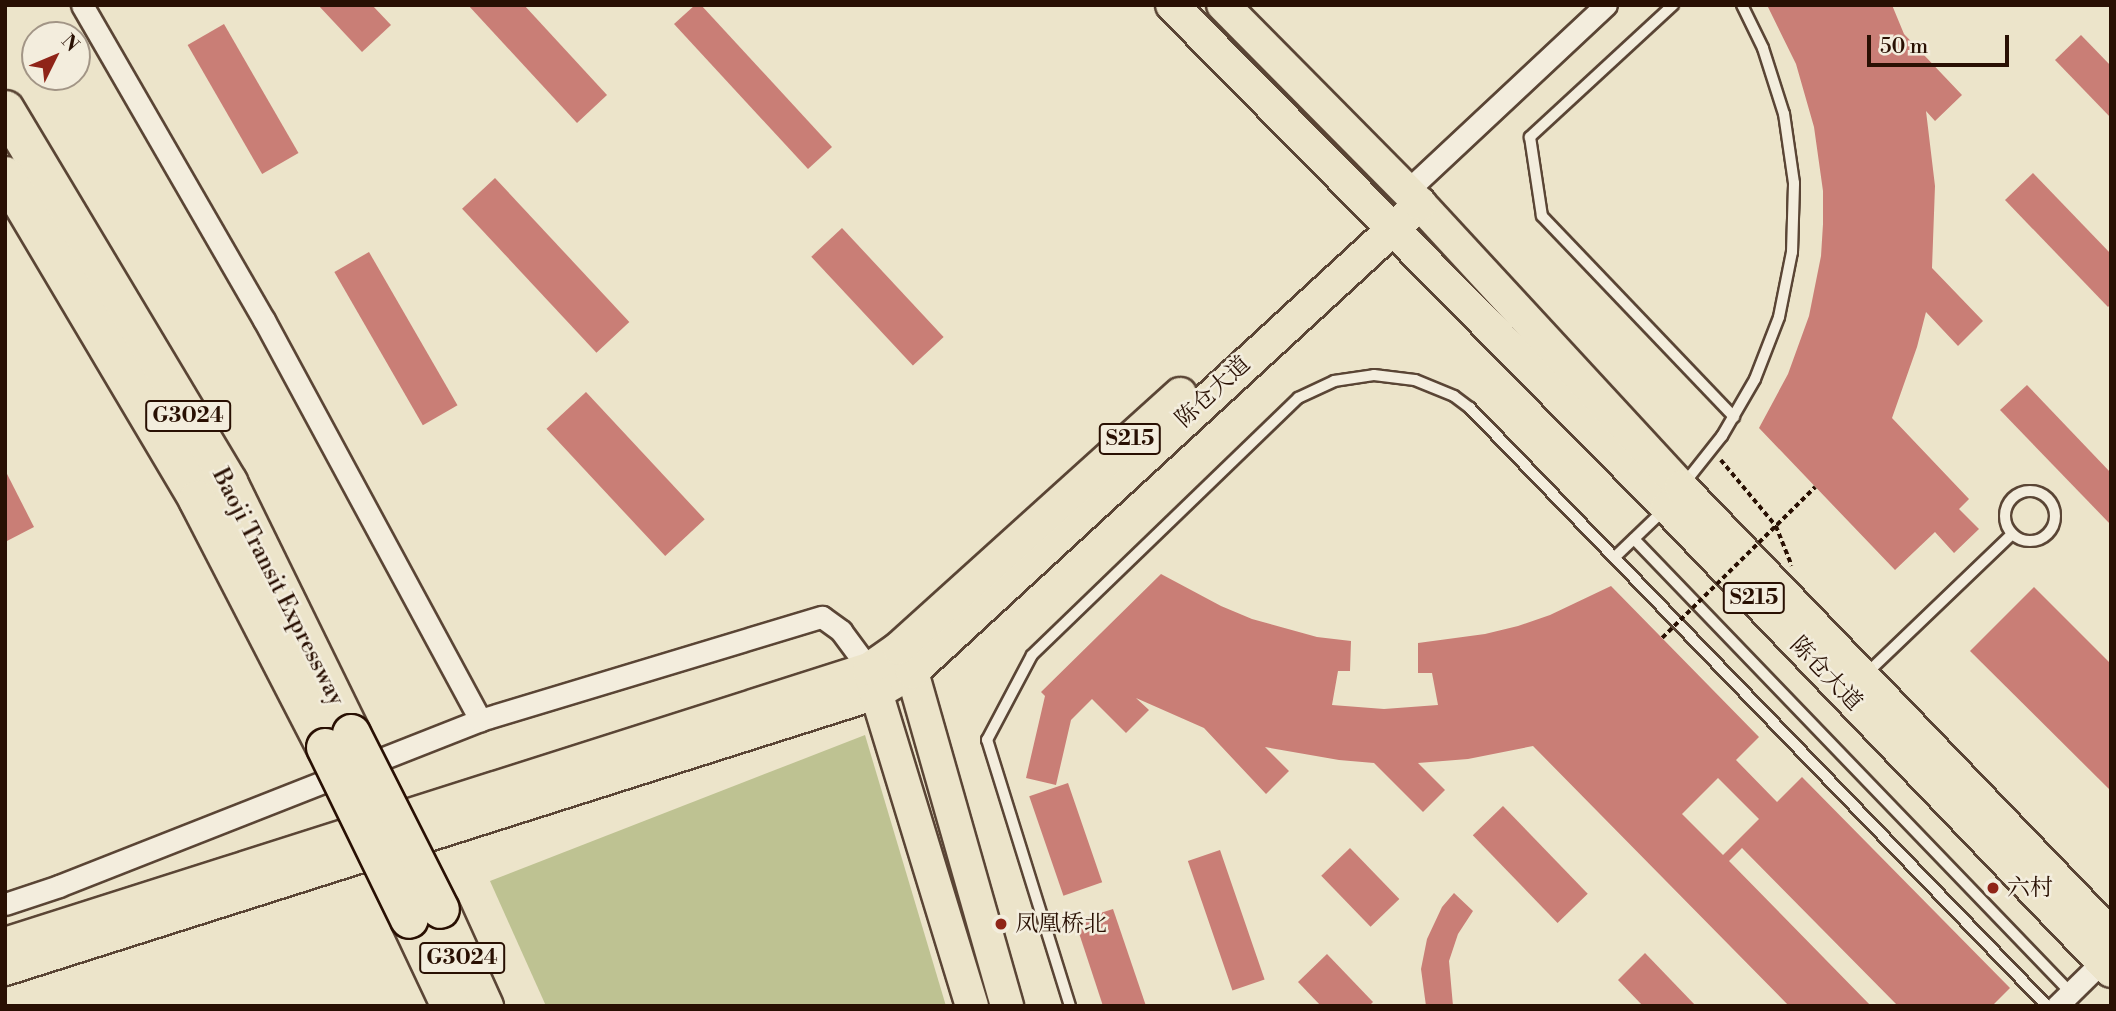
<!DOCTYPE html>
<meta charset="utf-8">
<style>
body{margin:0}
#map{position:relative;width:2116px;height:1011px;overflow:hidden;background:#ece4ca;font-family:"Libre Bodoni","Noto Serif SC",serif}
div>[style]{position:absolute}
.green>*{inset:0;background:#bec292}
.building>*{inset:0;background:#c97e76;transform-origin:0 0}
.path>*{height:3.5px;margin-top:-1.75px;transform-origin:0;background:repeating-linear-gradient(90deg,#291003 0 5px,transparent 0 8.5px)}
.roads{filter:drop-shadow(2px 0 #5a4535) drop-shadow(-2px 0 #5a4535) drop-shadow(0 2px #5a4535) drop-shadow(0 -2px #5a4535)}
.lane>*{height:10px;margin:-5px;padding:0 5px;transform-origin:5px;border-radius:5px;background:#f3eddd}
.lane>.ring{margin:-5px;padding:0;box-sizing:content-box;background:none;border:10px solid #f3eddd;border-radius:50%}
.street>*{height:21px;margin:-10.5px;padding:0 10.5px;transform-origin:10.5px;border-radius:10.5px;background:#f3eddd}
.primary>*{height:32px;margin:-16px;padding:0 16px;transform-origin:16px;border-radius:16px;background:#ece4ca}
.highway>*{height:37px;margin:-18.5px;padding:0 18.5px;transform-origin:18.5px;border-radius:18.5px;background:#ece4ca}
.path-bridge>*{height:3.5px;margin-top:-1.75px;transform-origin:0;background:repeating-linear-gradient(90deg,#291003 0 5px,transparent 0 8.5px)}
.bridges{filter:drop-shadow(2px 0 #291003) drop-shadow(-2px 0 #291003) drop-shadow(0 2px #291003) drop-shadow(0 -2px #291003)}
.highway-bridge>*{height:37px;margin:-18.5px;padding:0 18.5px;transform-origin:18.5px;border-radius:18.5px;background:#ece4ca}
.dots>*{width:19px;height:19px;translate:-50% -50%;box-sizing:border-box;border:4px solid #f3eddd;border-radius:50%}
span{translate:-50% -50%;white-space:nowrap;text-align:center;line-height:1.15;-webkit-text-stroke:5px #f3eddd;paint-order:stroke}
.shield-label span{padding:2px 5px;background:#f3eddd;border:2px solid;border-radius:5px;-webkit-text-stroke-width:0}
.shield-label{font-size:21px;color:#291003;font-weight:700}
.street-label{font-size:23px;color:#291003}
.poi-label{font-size:23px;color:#291003}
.left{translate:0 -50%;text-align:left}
.frame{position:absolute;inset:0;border:7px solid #291003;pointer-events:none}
.north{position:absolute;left:21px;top:21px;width:70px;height:70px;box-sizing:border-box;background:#f3eddd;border:2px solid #a29586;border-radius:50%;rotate:47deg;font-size:19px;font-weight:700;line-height:28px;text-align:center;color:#291003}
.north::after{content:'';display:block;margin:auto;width:24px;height:32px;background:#8f2418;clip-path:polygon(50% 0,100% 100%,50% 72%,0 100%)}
.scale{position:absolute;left:1867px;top:35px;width:142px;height:32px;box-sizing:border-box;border:4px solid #291003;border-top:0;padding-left:9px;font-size:21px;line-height:24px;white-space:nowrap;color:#291003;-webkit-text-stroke:5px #f3eddd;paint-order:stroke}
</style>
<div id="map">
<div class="green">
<i style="clip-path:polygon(865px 735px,946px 1006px,546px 1006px,490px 881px)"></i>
</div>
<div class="building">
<i style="clip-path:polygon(318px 5px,372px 5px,391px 25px,362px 52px)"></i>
<i style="clip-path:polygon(468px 5px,524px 5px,607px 95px,577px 123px)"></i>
<i style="clip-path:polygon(695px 5px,701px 5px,832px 147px,808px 169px,674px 24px)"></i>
<i style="clip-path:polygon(1767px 5px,1892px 5px,1904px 34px,1962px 95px,1935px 121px,1926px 111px,1935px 186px,1932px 268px,1983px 321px,1958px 346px,1926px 312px,1917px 347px,1892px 418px,1969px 499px,1959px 509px,1979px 529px,1954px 553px,1935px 532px,1895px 570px,1759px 428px,1788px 374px,1809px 316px,1821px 256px,1823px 224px,1823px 191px,1814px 127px,1796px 64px)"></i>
<i style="left:224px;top:24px;width:149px;height:42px;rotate:60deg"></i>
<i style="clip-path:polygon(2081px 35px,2111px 66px,2111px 118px,2055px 60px)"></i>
<i style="clip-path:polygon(2033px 173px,2111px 254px,2111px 304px,2108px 307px,2005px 200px)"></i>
<i style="left:495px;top:178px;width:197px;height:45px;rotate:47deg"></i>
<i style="left:842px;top:228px;width:149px;height:42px;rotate:47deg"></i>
<i style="left:369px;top:252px;width:177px;height:40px;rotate:60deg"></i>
<i style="clip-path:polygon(2027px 385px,2111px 473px,2111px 525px,2000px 410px)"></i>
<i style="left:586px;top:392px;width:174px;height:54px;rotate:47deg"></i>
<i style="clip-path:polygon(5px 470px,34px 527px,5px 542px)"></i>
<i style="clip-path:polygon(evenodd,1161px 574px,1221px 606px,1252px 619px,1317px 637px,1351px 641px,1350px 671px,1338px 671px,1332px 705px,1384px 709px,1438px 705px,1432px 673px,1418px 673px,1418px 643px,1485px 634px,1518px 626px,1550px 615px,1611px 586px,1759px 737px,1736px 760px,1777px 802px,1802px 777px,2010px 988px,1992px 1006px,1898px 1006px,1742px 848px,1729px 861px,1871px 1006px,1789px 1006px,1533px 746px,1468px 759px,1418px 763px,1445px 790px,1423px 812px,1374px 763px,1339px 760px,1265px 747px,1289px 771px,1266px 794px,1204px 728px,1136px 698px,1149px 710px,1126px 733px,1092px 699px,1071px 720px,1056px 785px,1026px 778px,1045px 696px,1041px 692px,1161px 574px,1718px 778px,1759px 819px,1723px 855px,1682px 814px,1718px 778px)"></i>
<i style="clip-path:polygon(2034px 587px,2111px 664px,2111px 791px,1970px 651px)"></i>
<i style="left:1068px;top:783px;width:105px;height:41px;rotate:71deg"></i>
<i style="left:1503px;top:806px;width:122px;height:42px;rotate:46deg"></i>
<i style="left:1350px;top:848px;width:71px;height:40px;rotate:46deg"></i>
<i style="left:1220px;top:850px;width:137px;height:34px;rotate:71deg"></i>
<i style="clip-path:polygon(1454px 893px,1473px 911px,1458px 934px,1449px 961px,1453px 1006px,1426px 1006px,1421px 969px,1427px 939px,1442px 907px)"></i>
<i style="clip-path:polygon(1113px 909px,1146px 1006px,1103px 1006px,1075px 921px)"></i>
<i style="clip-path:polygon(1645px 953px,1696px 1006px,1643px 1006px,1618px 980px)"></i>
<i style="clip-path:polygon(1327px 954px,1373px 1002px,1369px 1006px,1321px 1006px,1298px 982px)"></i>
</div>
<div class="path">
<i style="left:1721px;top:460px;width:86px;rotate:50.2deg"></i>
<i style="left:1776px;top:526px;width:43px;rotate:68.2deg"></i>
</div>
<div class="roads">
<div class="lane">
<i style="left:1673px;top:5px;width:195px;rotate:137.3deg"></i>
<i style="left:1530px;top:137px;width:80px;rotate:81.4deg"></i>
<i style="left:1542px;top:216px;width:278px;rotate:46.3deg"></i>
<i style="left:1683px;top:485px;width:63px;rotate:-51.5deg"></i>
<i style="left:1722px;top:436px;width:66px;rotate:-59.9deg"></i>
<i style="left:1755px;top:379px;width:66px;rotate:-68.8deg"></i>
<i style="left:1779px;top:317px;width:66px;rotate:-78.7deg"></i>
<i style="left:1792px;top:252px;width:69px;rotate:-88.3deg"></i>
<i style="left:1794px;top:183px;width:70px;rotate:-98.2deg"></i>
<i style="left:1784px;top:114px;width:69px;rotate:-107.7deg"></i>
<i style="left:1763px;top:48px;width:48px;rotate:-116deg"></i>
<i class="ring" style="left:2005px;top:491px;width:40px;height:40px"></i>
<i style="left:1634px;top:539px;width:630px;rotate:46.09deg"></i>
<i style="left:1615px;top:557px;width:71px;rotate:-43.9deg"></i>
<i style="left:1865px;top:675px;width:204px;rotate:-43.8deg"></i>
<i style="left:1070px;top:1006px;width:279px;rotate:-107.3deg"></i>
<i style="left:987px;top:740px;width:96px;rotate:-62.1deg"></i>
<i style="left:1032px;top:655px;width:370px;rotate:-44deg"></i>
<i style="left:1298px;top:398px;width:40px;rotate:-25deg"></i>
<i style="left:1334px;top:381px;width:40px;rotate:-8.5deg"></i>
<i style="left:1374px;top:375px;width:41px;rotate:7deg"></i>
<i style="left:1415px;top:380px;width:42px;rotate:22.3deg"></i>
<i style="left:1454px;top:396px;width:20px;rotate:37deg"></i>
<i style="left:1470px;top:408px;width:831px;rotate:46.02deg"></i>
</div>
<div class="street">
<i style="left:82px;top:5px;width:364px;rotate:60deg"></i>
<i style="left:264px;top:320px;width:455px;rotate:61.6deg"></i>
<i style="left:1408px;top:190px;width:271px;rotate:-43.1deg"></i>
<i style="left:5px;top:904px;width:57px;rotate:-18.4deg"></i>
<i style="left:59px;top:886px;width:453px;rotate:-21.5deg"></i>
<i style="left:480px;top:720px;width:357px;rotate:-16.8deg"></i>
<i style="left:822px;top:617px;width:24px;rotate:36deg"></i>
<i style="left:841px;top:631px;width:47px;rotate:53.6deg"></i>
<i style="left:2057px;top:1006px;width:76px;rotate:-44.5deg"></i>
</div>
<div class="primary">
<i style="left:1172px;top:5px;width:705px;rotate:45.4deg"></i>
<i style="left:1667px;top:507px;width:642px;rotate:46.26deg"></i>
<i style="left:1420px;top:204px;width:385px;rotate:47.3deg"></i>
<i style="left:1681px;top:487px;width:621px;rotate:46.17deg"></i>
<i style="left:903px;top:655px;width:19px;rotate:62deg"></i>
<i style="left:912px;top:672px;width:347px;rotate:74.1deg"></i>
<i style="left:5px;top:944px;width:907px;rotate:-17.66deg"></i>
<i style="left:5px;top:969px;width:914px;rotate:-17.58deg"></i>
<i style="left:876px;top:693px;width:42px;rotate:-30.3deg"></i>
<i style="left:912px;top:672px;width:691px;rotate:-42.65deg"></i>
<i style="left:1420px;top:204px;width:280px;rotate:-134.7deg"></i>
<i style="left:972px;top:1006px;width:352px;rotate:-107deg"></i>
<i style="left:869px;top:669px;width:37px;rotate:-35deg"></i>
<i style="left:899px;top:648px;width:379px;rotate:-42.1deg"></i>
</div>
<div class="highway">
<i style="left:5px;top:109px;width:435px;rotate:59.1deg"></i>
<i style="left:228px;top:482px;width:280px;rotate:63.9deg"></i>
<i style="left:5px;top:175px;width:377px;rotate:59.3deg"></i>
<i style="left:197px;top:499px;width:279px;rotate:62.7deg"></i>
<i style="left:440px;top:909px;width:107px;rotate:65.6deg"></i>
<i style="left:409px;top:919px;width:96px;rotate:64.8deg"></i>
</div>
</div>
<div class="path-bridge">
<i style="left:1662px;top:638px;width:215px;rotate:-44.6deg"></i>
</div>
<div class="bridges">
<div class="highway-bridge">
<i style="left:351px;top:733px;width:197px;rotate:63.2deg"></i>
<i style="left:325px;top:747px;width:191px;rotate:64deg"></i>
</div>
</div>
<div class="dots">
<i style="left:1993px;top:888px;background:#8f2418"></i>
<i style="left:1001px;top:924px;background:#8f2418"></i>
</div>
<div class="shield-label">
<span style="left:188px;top:416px">G3024</span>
<span style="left:1130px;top:439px">S215</span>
<span style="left:1754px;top:598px">S215</span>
<span style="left:462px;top:958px">G3024</span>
</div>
<div class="street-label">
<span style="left:1213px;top:392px;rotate:-43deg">陈仓大道</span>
<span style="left:278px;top:587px;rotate:63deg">Baoji Transit Expressway</span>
<span style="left:1826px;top:674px;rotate:46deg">陈仓大道</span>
</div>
<div class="poi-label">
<span class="left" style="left:2007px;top:888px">六村</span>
<span class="left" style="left:1015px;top:924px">凤凰桥北</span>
</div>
<div class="frame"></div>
<div class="north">N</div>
<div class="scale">50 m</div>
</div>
